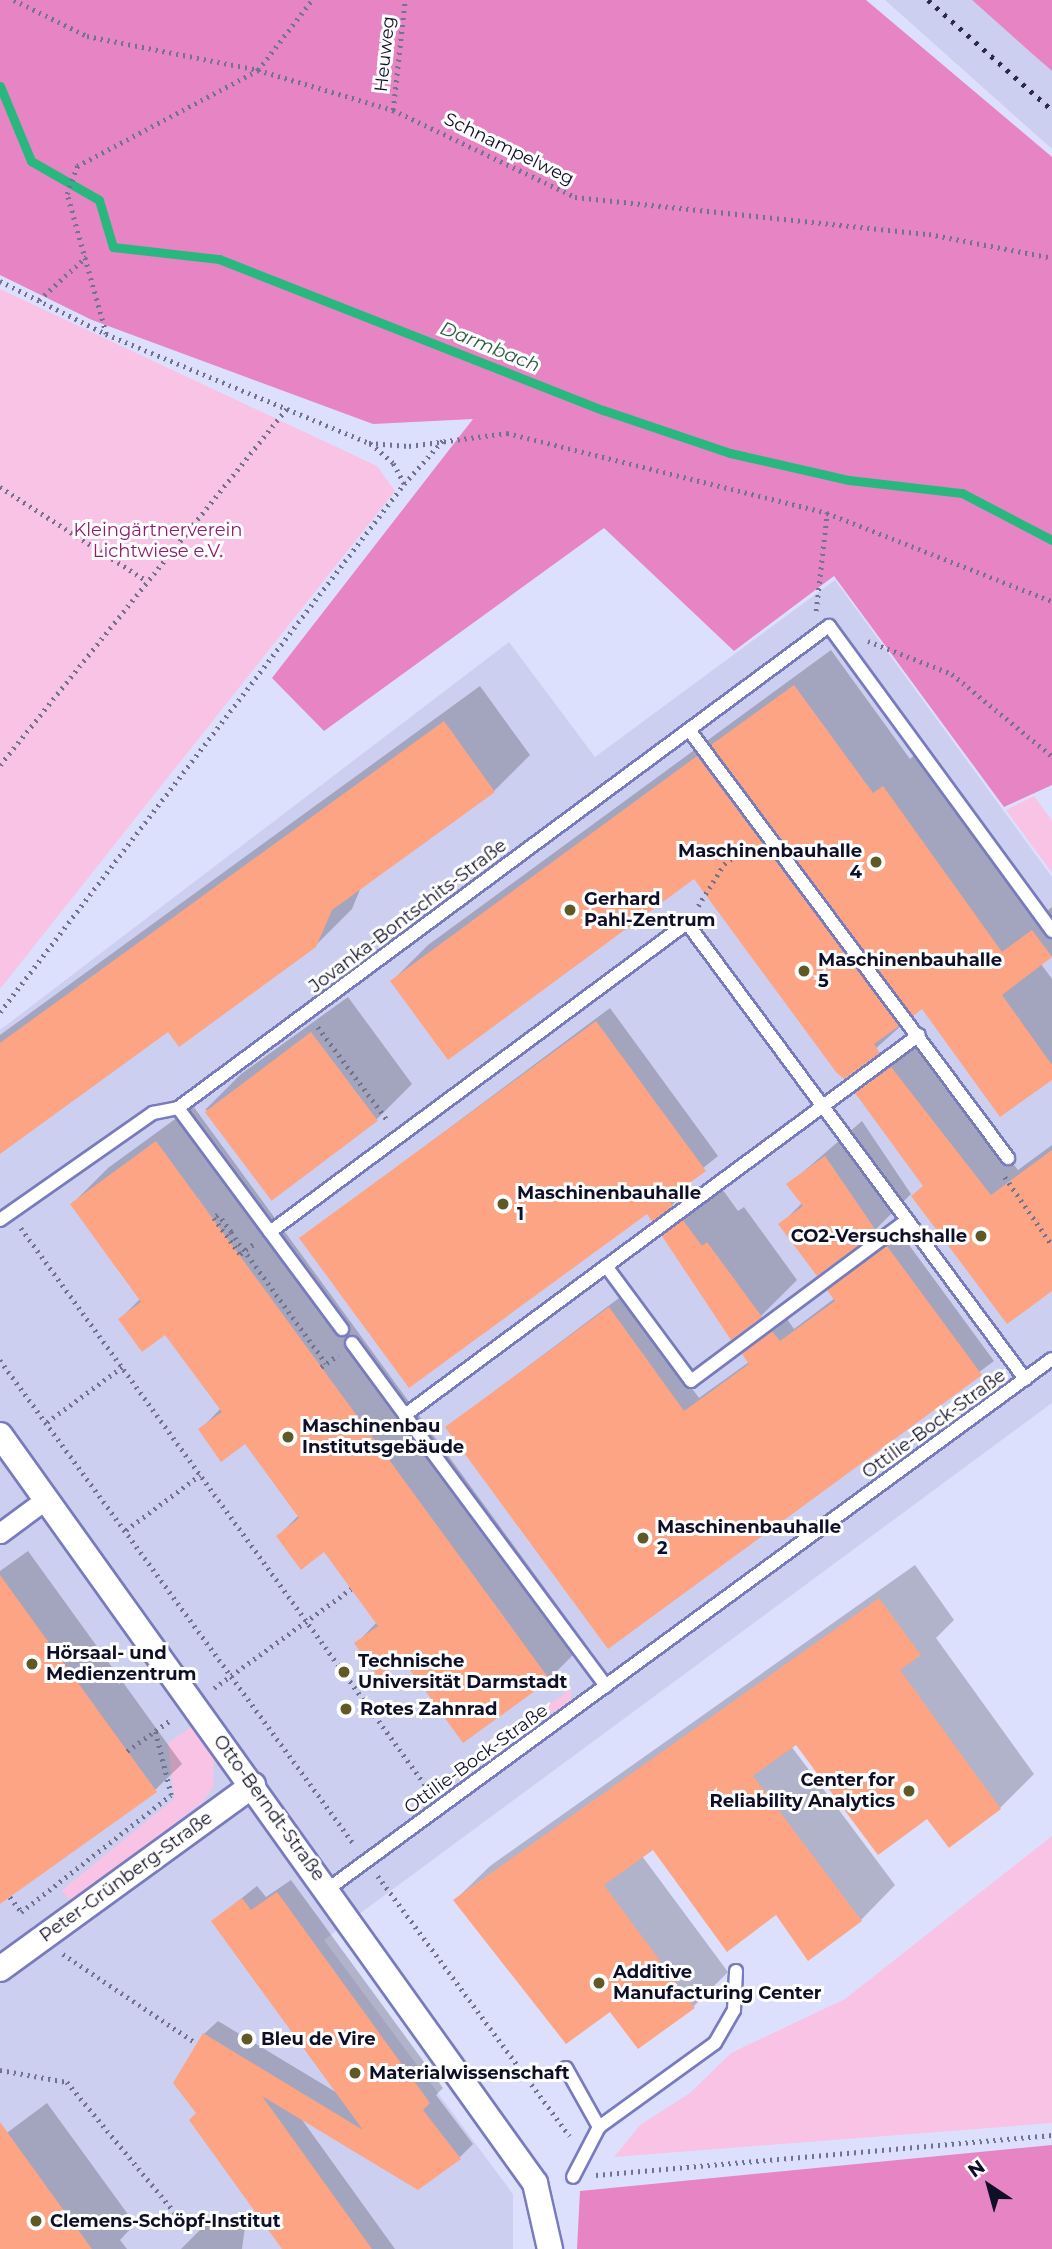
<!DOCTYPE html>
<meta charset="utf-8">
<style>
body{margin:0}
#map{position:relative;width:1052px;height:2249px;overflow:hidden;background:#dde0fd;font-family:Montserrat,sans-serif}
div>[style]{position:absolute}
.built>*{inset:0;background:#cccfef}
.green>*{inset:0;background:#f8c3e4}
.forest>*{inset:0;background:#e684c4}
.shadow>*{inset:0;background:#0003}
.stream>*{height:9px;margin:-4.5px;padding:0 4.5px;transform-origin:4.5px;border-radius:4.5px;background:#2ab77f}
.building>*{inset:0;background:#fca484;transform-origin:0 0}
.path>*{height:4.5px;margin-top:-2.25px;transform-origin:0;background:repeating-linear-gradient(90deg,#71738e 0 2px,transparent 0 7px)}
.roads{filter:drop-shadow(2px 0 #787bbc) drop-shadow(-2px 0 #787bbc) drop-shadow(0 2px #787bbc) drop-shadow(0 -2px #787bbc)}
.service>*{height:12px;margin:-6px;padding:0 6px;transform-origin:6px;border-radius:6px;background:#fff}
.pedestrian>*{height:19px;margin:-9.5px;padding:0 9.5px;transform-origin:9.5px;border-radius:9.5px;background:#fff}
.minor>*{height:24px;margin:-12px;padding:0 12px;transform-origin:12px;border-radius:12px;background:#fff}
.rail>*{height:5px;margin-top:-2.5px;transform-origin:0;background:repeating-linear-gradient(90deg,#2a2b44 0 3.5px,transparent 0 10.5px)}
.path-bridge>*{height:4.5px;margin-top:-2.25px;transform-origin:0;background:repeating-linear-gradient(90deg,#71738e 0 2px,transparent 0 7px)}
.dots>*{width:19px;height:19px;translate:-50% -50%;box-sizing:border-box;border:4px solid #fff;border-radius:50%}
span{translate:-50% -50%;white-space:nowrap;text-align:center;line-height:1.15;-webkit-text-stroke:6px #fff;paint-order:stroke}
.street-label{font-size:18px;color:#0f0f28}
.park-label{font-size:18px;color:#8f1c71}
.poi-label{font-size:18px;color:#0f0f28;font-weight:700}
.right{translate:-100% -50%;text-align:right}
.left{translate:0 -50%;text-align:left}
.water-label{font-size:19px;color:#2a5e45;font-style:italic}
.north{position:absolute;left:954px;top:2151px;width:70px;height:70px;-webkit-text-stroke:5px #fff;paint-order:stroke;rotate:324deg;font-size:19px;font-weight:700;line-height:28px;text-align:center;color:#0f0f28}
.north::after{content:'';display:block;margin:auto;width:24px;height:32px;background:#0f0f28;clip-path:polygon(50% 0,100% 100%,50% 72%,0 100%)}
</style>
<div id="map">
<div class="built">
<i style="clip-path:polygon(885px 0,972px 0,1052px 71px,1052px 149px)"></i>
<i style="clip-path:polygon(835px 580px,1052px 877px,1052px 1403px,324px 1940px,513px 2194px,513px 2249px,0 2249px,0 1030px,509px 642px,595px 757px)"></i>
</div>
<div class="green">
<i style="clip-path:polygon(0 289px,377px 466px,395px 491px,0 989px)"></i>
<i style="clip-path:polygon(1034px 796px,1052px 821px,1052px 873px,1006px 810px)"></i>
<i style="clip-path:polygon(572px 1688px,570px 1702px,471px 1760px)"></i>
<i style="clip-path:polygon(191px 1727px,214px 1759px,213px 1787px,203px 1802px,70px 1902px,62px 1890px,174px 1799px,168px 1743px)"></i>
<i style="clip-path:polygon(1052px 1836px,1052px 2123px,614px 2157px,640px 2125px,690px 2093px,731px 2053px,845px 1999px)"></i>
</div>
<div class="forest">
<i style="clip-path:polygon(0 0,866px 0,1052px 157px,1052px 785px,1004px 807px,834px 576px,734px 651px,604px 528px,324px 731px,272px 678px,473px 419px,373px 424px,92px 320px,0 275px)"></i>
<i style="clip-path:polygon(972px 0,1052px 0,1052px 71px,1028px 50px)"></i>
<i style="clip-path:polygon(1052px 2145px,1052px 2249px,577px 2249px,580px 2191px)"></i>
</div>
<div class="shadow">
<i style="clip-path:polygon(831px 650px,910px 759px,919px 751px,1039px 917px,1052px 907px,1052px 956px,1041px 964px,1052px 979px,1052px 1078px,922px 1007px,844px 1077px,695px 877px,392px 981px,428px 945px)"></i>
<i style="clip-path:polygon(480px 686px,530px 755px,494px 791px,361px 887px,352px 909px,315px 946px,168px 1029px,0 1152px,0 1035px)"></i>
<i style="clip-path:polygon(348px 997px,412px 1084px,376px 1120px,205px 1110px,241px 1074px)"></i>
<i style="clip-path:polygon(610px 1008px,718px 1156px,681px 1186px,685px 1191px,672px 1205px,302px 1238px)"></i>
<i style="clip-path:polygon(918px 1042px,1018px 1170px,1052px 1145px,1052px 1289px,924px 1185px,857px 1094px)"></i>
<i style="clip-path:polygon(193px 1106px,585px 1643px,549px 1679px,403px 1658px,356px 1644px,377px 1622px,324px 1550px,278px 1536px,299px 1515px,245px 1442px,200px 1430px,221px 1408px,166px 1333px,120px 1319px,141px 1298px,72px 1204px,108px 1168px)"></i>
<i style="clip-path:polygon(862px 1121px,911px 1194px,875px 1230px,781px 1224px,802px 1203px,789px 1184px)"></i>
<i style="clip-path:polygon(720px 1186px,738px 1211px,744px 1207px,797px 1280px,761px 1316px,664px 1236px)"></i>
<i style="clip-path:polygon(901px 1234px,994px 1361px,608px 1647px,447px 1427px,623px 1295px,699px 1398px,749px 1362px,744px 1354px,787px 1319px,794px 1329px,835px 1298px,830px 1291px,843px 1277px)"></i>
<i style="clip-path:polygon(28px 1551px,182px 1764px,155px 1790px,0 1902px,0 1571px)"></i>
<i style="clip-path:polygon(915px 1565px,954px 1620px,936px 1638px,1034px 1774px,1000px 1808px,927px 1817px,797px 1742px,791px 1746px,895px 1885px,861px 1920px,776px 1913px,653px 1848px,642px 1856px,728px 1972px,693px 2007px,611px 2009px,455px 1900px,490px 1866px)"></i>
<i style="clip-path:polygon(291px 1880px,443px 2088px,436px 2095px,473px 2144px,460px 2157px,300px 2117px,395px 2249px,285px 2249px,204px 2034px,218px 2021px,339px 2094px,213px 1921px,257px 1886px,266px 1897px)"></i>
<i style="clip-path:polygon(47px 2103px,135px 2224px,120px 2240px,127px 2249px,0 2249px,0 2138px)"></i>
<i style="clip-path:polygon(215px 2215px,246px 2220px,242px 2249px,181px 2249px)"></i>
</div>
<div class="stream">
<i style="left:0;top:86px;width:81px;rotate:67.5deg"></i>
<i style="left:31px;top:161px;width:78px;rotate:29.8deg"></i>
<i style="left:99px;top:200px;width:49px;rotate:73.4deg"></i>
<i style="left:113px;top:247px;width:107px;rotate:6.5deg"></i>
<i style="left:219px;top:259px;width:413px;rotate:21.5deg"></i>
<i style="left:603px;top:410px;width:134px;rotate:18.7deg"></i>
<i style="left:730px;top:453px;width:122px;rotate:12.8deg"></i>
<i style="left:849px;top:480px;width:114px;rotate:6.6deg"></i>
<i style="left:962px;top:493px;width:102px;rotate:27.6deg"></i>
</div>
<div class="building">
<i style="clip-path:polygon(794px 685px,873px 793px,883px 786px,1002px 952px,1032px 930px,1052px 957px,1002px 995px,1052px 1065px,1052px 1080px,1000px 1117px,922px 1009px,913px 1016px,711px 745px)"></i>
<i style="clip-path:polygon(444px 721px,495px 792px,332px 910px,316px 947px,179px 1047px,168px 1032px,0 1154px,0 1043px)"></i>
<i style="clip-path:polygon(697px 756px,899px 1026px,874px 1044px,880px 1053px,844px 1079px,836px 1072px,694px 879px,448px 1060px,390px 981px)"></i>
<i style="clip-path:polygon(596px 1021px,706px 1171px,667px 1199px,673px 1206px,652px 1222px,647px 1214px,409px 1388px,299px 1238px)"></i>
<i style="left:311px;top:1032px;width:111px;height:133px;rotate:53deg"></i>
<i style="clip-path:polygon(891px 1067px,991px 1195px,1052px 1150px,1052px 1291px,1007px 1324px,911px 1196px,923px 1186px,855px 1093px)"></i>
<i style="clip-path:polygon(156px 1141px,550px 1680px,463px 1743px,403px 1660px,379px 1678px,354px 1643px,378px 1626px,324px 1552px,301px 1570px,276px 1536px,299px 1518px,245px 1444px,221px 1462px,198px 1429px,222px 1412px,165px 1335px,142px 1352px,118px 1319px,141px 1302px,70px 1204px)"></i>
<i style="clip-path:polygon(825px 1156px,877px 1232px,817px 1276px,778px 1224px,803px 1206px,786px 1184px)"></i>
<i style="clip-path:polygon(683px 1220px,702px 1246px,707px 1242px,762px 1317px,731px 1340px,662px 1236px)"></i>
<i style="clip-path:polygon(887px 1246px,982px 1375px,608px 1649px,445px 1427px,609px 1307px,684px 1411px,749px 1364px,742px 1354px,772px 1331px,780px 1341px,835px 1301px,827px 1290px)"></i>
<i style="clip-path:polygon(0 1575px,157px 1792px,0 1904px)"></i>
<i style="clip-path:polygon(879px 1598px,921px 1655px,900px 1670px,1001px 1809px,949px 1848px,927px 1819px,878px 1855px,796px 1745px,753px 1776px,862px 1921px,808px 1961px,776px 1915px,727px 1952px,653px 1850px,604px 1885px,695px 2008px,638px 2049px,610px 2012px,566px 2044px,453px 1900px)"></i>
<i style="clip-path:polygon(277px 1892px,430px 2103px,423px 2110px,461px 2159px,418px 2190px,262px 2096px,372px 2249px,282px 2249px,189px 2120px,196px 2113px,173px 2083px,203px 2033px,363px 2130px,211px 1921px,242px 1898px,251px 1910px)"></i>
<i style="clip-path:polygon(0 2122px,46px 2186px,92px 2249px,0 2249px)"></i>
</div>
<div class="path">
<i style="left:14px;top:0;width:81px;rotate:26.3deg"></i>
<i style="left:87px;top:36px;width:174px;rotate:11.2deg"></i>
<i style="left:258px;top:70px;width:141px;rotate:16.5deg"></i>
<i style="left:393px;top:110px;width:202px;rotate:25.5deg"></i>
<i style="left:575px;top:197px;width:356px;rotate:6deg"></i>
<i style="left:929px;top:234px;width:125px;rotate:11deg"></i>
<i style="left:393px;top:110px;width:111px;rotate:-83.8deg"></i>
<i style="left:0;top:281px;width:119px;rotate:26.6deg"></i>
<i style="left:106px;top:334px;width:285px;rotate:22.5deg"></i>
<i style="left:369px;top:443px;width:40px;rotate:4.3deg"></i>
<i style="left:409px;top:446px;width:99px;rotate:-7.6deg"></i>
<i style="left:507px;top:433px;width:330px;rotate:14deg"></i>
<i style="left:827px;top:513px;width:242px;rotate:21.4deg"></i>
<i style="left:39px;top:300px;width:64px;rotate:-42.5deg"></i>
<i style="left:106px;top:334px;width:145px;rotate:-105.6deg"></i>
<i style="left:67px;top:194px;width:30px;rotate:-70deg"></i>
<i style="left:77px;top:166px;width:205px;rotate:-27.9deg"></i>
<i style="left:258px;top:70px;width:88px;rotate:-52.4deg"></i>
<i style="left:404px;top:484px;width:59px;rotate:-48.4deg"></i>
<i style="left:0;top:487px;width:174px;rotate:32.6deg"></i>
<i style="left:816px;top:611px;width:99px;rotate:-83.6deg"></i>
<i style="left:868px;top:641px;width:90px;rotate:21.4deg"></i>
<i style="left:952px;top:674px;width:129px;rotate:39.4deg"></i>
<i style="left:0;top:765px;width:457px;rotate:-51.2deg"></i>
<i style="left:698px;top:906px;width:49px;rotate:-58.2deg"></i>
<i style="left:724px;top:864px;width:34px;rotate:-37deg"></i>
<i style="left:0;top:1012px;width:665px;rotate:-52.58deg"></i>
<i style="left:404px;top:484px;width:24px;rotate:-118deg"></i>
<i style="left:393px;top:463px;width:30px;rotate:-140deg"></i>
<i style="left:318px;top:1027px;width:117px;rotate:53.3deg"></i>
<i style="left:1005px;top:1177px;width:83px;rotate:55.3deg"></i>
<i style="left:21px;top:1228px;width:694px;rotate:54.02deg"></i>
<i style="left:231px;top:1232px;width:21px;rotate:-127deg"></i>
<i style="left:218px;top:1215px;width:5px;rotate:143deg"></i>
<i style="left:214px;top:1218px;width:44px;rotate:54.2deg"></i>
<i style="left:240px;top:1254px;width:19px;rotate:-36deg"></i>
<i style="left:0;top:1360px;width:600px;rotate:53.82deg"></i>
<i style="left:321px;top:1367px;width:21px;rotate:-35deg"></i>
<i style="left:47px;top:1422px;width:93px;rotate:-36.3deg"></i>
<i style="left:126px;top:1530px;width:92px;rotate:-36.6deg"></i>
<i style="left:214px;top:1688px;width:169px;rotate:-35.9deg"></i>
<i style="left:127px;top:1751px;width:55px;rotate:-35.4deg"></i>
<i style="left:378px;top:1876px;width:323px;rotate:53.6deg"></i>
<i style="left:10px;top:1897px;width:18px;rotate:52deg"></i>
<i style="left:21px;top:1912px;width:190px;rotate:-38deg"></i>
<i style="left:171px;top:1795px;width:66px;rotate:-104deg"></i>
<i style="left:63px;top:1954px;width:160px;rotate:33.8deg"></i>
<i style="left:0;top:2070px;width:68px;rotate:10.2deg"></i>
<i style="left:67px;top:2082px;width:180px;rotate:50.4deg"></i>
<i style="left:596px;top:2175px;width:458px;rotate:-5deg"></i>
</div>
<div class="roads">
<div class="service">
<i style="left:689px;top:730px;width:534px;rotate:53.3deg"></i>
<i style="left:178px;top:1108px;width:154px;rotate:53.4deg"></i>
<i style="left:270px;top:1232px;width:519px;rotate:-36.54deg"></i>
<i style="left:687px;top:923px;width:568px;rotate:53.45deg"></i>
<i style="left:0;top:1220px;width:187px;rotate:-35deg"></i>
<i style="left:153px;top:1113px;width:25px;rotate:-11deg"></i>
<i style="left:178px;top:1108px;width:810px;rotate:-36.52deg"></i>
<i style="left:829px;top:626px;width:378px;rotate:53.8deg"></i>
<i style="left:270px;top:1232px;width:121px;rotate:53.4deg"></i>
<i style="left:606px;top:1266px;width:143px;rotate:53.5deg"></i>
<i style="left:691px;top:1381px;width:269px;rotate:-36.7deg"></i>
<i style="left:352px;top:1343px;width:89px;rotate:53.6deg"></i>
<i style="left:606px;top:1686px;width:337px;rotate:-126.6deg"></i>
<i style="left:405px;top:1415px;width:639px;rotate:-36.48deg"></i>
<i style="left:328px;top:1889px;width:897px;rotate:-36.21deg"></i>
<i style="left:566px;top:2068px;width:68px;rotate:60.8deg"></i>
<i style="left:599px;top:2127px;width:56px;rotate:117.5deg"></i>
<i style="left:599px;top:2127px;width:143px;rotate:-35.9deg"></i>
<i style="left:715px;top:2043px;width:38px;rotate:-60deg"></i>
<i style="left:734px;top:2010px;width:39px;rotate:-87deg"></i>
</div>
<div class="pedestrian">
<i style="left:0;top:1533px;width:57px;rotate:-36.5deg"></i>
</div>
<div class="minor">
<i style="left:0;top:1435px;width:920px;rotate:54.43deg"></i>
<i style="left:535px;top:2183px;width:68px;rotate:77.2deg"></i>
<i style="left:0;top:1969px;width:313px;rotate:-36deg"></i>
</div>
</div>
<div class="rail">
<i style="left:928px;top:0;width:166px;rotate:41.6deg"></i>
</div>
<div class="path-bridge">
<i style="left:231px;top:1232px;width:162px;rotate:54.1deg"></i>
</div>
<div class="dots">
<i style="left:876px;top:862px;background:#605925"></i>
<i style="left:570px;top:910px;background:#605925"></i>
<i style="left:804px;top:971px;background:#605925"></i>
<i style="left:503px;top:1204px;background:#605925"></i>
<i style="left:981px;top:1236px;background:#605925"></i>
<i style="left:288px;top:1437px;background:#605925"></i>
<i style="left:643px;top:1538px;background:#605925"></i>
<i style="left:32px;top:1664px;background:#605925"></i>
<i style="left:344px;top:1672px;background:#605925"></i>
<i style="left:346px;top:1709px;background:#605925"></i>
<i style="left:909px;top:1791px;background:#605925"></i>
<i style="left:599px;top:1983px;background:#605925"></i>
<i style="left:247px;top:2039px;background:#605925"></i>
<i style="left:355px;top:2073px;background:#605925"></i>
<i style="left:36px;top:2221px;background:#605925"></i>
</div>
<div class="street-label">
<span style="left:385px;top:54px;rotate:-84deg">Heuweg</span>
<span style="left:509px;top:149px;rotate:26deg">Schnampelweg</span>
<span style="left:408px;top:916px;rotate:-37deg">Jovanka-Bontschits-Straße</span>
<span style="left:934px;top:1424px;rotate:-36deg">Ottilie-Bock-Straße</span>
<span style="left:476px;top:1759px;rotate:-36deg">Ottilie-Bock-Straße</span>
<span style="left:269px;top:1808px;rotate:54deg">Otto-Berndt-Straße</span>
<span style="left:126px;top:1877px;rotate:-36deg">Peter-Grünberg-Straße</span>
</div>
<div class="park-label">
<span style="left:158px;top:541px">Kleingärtnerverein<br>Lichtwiese e.V.</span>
</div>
<div class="poi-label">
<span class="right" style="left:862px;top:862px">Maschinenbauhalle<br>4</span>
<span class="left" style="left:584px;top:910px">Gerhard<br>Pahl-Zentrum</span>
<span class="left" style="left:818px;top:971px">Maschinenbauhalle<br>5</span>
<span class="left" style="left:517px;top:1204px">Maschinenbauhalle<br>1</span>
<span class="right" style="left:967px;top:1236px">CO2-Versuchshalle</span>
<span class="left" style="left:302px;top:1437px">Maschinenbau<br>Institutsgebäude</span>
<span class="left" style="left:657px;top:1538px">Maschinenbauhalle<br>2</span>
<span class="left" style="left:46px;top:1664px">Hörsaal- und<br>Medienzentrum</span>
<span class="left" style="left:358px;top:1672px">Technische<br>Universität Darmstadt</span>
<span class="left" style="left:360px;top:1709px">Rotes Zahnrad</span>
<span class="right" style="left:895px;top:1791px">Center for<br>Reliability Analytics</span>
<span class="left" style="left:613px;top:1983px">Additive<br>Manufacturing Center</span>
<span class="left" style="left:261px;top:2039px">Bleu de Vire</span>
<span class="left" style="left:369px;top:2073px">Materialwissenschaft</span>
<span class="left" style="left:50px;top:2221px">Clemens-Schöpf-Institut</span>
</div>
<div class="water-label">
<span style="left:490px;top:347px;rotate:22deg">Darmbach</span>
</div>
<div class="north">N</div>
</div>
